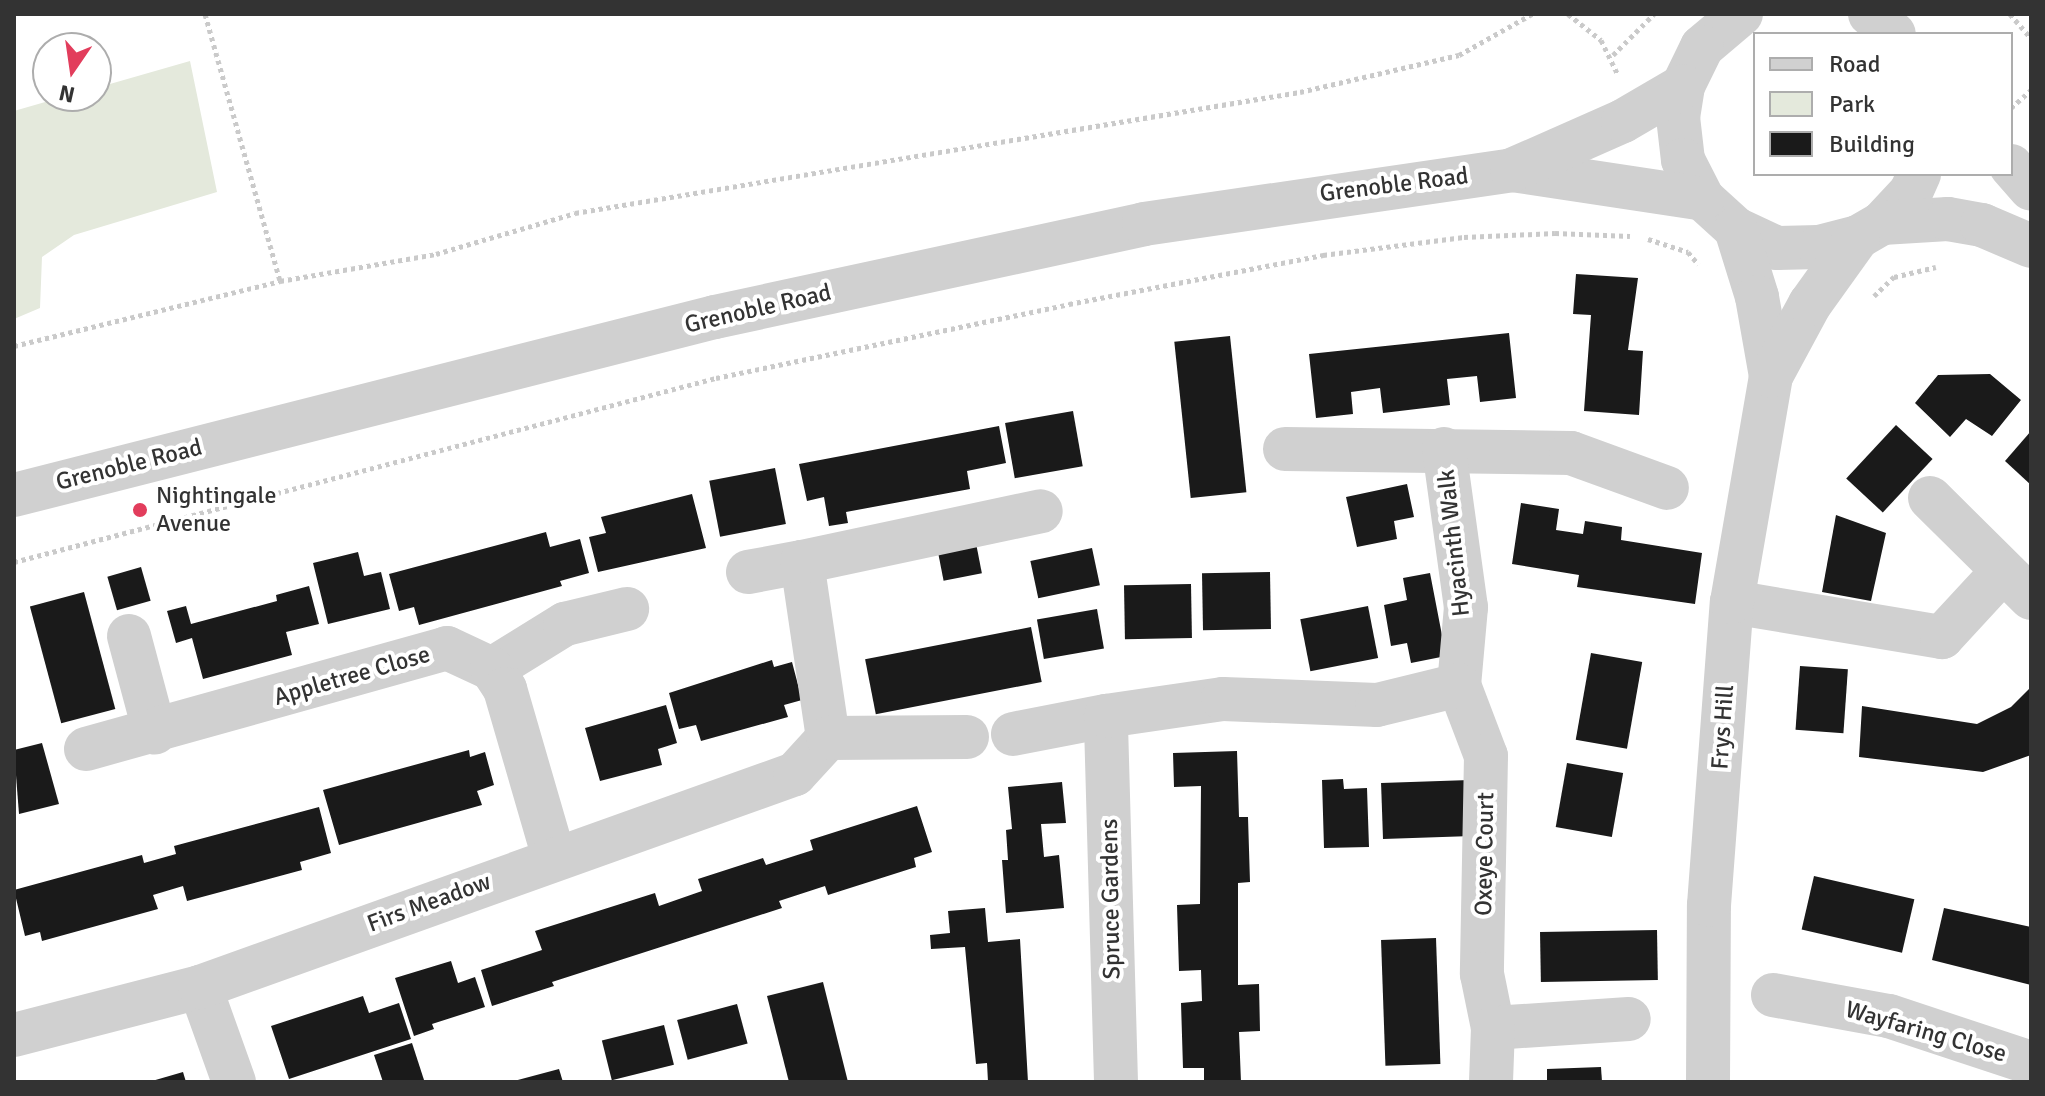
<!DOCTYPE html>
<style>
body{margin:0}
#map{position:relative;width:2045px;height:1096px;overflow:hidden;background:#fff;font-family:Signika,sans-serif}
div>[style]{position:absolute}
.green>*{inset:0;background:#e4e9dc}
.building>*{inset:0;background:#1a1a1a;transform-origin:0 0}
.path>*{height:5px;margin-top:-2.5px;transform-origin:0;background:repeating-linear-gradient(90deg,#cacaca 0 4px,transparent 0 8px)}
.minor>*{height:44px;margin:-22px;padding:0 22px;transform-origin:22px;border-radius:22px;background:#d0d0d0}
.dots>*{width:22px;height:22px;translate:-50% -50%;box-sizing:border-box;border:4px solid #fff;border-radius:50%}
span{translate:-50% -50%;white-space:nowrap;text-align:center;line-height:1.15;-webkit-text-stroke:8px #fff;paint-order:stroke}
.street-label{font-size:24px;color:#333}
.poi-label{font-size:24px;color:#333}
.left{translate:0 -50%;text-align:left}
.frame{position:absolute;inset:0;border:16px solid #333;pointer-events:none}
.legend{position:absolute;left:1753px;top:32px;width:260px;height:144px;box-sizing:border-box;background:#fff;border:2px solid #adadad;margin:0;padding:10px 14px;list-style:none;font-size:24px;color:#333}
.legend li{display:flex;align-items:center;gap:16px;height:40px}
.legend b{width:40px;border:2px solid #adadad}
.north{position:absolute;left:32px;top:32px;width:80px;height:80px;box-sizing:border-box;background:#fff;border:2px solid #adadad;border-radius:50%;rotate:193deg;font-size:22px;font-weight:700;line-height:32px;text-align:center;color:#333}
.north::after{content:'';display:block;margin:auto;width:28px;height:36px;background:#e23d5c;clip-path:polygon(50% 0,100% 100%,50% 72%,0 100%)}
</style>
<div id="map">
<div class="green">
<i style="clip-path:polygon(190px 61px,217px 192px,74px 235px,42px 257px,40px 308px,14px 319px,14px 111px,66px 96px,96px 96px,96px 88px)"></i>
</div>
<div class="building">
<i style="clip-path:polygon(1576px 274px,1638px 278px,1628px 350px,1643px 351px,1639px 415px,1584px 411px,1591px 315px,1573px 314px)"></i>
<i style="clip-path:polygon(1509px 333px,1516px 398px,1480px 402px,1477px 376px,1447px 379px,1450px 405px,1383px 413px,1380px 388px,1351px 392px,1353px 414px,1316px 418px,1309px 354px)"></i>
<i style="left:1230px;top:336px;width:157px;height:56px;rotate:84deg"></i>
<i style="clip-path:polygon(1990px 374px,2021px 400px,1992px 436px,1966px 419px,1950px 437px,1915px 403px,1938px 375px)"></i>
<i style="left:1073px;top:411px;width:56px;height:69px;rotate:80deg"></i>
<i style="left:1896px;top:425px;width:50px;height:73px;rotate:43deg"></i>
<i style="clip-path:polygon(999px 426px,1006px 463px,967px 471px,970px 489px,846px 512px,848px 523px,829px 526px,824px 497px,807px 501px,799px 464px)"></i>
<i style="clip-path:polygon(2031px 431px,2031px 485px,2005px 461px)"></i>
<i style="left:775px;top:468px;width:57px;height:67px;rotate:79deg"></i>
<i style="clip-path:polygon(1407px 484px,1414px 517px,1394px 521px,1397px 539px,1357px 547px,1346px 497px)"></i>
<i style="clip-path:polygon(692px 494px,706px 548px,598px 572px,589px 537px,606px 533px,601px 517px)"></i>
<i style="clip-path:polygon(1521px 503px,1559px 509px,1556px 530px,1583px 534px,1585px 521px,1622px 527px,1621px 540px,1702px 553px,1695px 604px,1577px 587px,1579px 575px,1512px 564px)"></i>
<i style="clip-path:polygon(1836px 515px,1886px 533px,1871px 601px,1822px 592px)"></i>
<i style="clip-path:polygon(546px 532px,550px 547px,580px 539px,589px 573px,560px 581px,562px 586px,419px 625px,414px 607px,399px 611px,389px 574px)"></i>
<i style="left:975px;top:538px;width:36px;height:39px;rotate:79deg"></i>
<i style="left:1092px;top:548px;width:38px;height:63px;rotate:78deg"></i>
<i style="clip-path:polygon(358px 552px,364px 576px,381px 572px,390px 609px,328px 624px,313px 563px)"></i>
<i style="left:141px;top:567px;width:35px;height:35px;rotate:74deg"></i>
<i style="left:1270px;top:572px;width:57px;height:68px;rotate:89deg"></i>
<i style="clip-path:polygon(1430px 573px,1446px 656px,1411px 663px,1407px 643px,1391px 646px,1384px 605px,1407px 600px,1403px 578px)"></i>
<i style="left:1191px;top:584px;width:54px;height:67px;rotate:89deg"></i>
<i style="clip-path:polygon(309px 586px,319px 624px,286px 632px,292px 655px,203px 679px,192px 638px,176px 643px,167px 611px,186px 606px,191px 624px,277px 601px,276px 595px)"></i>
<i style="left:84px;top:592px;width:121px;height:56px;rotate:75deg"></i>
<i style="left:1368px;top:606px;width:53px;height:69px;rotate:79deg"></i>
<i style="left:1097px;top:609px;width:40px;height:61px;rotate:80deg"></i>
<i style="left:1031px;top:627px;width:56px;height:169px;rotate:79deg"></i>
<i style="left:1591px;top:653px;width:52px;height:88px;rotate:10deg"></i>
<i style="clip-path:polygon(772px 660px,774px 667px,792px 662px,802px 700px,784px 705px,788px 717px,701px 741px,696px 725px,679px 729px,669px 693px)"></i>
<i style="left:1800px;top:666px;width:48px;height:64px;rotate:4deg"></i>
<i style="clip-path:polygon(2031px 687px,2031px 755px,1983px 772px,1859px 757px,1862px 706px,1977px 724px,2011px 707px)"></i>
<i style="clip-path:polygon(666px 705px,677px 743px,658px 749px,662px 765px,600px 781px,585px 728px)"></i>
<i style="clip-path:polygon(42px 743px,59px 804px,19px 814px,14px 750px)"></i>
<i style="clip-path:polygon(469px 750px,470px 757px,485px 752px,494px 785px,477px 791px,482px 805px,339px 845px,323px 790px)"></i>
<i style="clip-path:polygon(1237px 751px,1239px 817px,1248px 817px,1250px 882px,1238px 883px,1238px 985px,1259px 984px,1260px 1031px,1239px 1032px,1241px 1082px,1204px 1082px,1204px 1068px,1183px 1068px,1181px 1003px,1202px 1001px,1201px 970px,1179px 971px,1177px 905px,1200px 904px,1201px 786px,1174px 787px,1173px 753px)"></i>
<i style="left:1567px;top:763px;width:57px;height:65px;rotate:10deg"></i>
<i style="clip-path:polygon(1343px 779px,1344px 789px,1367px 788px,1369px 847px,1324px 848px,1322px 780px)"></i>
<i style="left:1470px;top:780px;width:56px;height:89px;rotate:88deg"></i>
<i style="clip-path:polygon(1062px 782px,1066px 823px,1041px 824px,1044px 857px,1059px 855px,1064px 908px,1006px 913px,1002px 860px,1008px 860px,1006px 830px,1012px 829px,1008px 787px)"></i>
<i style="clip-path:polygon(917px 806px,932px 852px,914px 858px,916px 867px,828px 895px,825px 886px,779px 901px,782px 908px,552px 982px,554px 986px,492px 1006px,481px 970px,542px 950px,535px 931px,655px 893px,659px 906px,702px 891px,698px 879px,763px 858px,766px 865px,813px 850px,810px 840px)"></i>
<i style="clip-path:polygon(319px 807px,331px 853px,300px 862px,302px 870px,187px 901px,183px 886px,153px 895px,158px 909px,42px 941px,40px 932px,25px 936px,14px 890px,142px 855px,144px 863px,176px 854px,174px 846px)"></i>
<i style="left:1814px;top:876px;width:103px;height:55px;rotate:13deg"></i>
<i style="clip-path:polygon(985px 908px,988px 942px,1020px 939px,1028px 1082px,988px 1082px,987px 1063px,976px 1064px,965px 947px,931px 949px,930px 935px,950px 933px,948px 911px)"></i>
<i style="clip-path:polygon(1944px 908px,2031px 927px,2031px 985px,1932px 960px)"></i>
<i style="left:1657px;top:930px;width:50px;height:117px;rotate:89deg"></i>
<i style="left:1436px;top:938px;width:126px;height:55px;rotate:88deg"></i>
<i style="clip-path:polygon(451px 961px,458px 983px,475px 977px,485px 1007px,432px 1024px,434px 1029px,414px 1036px,395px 978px)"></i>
<i style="clip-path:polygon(823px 982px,848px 1082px,789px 1082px,767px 996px)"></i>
<i style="clip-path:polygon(363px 996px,369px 1013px,399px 1003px,411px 1039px,289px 1079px,271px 1026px)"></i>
<i style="left:737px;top:1004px;width:41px;height:62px;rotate:75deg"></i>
<i style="left:664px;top:1025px;width:41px;height:64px;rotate:76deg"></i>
<i style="clip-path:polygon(412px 1043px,424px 1080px,383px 1082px,374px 1055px)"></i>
<i style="clip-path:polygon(1601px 1067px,1602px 1082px,1547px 1082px,1547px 1069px)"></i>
<i style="clip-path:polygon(559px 1069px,563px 1082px,514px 1082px,514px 1081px)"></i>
<i style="clip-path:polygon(183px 1072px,186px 1082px,153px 1082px,152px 1081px)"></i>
</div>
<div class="path">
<i style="left:205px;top:14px;width:277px;rotate:74.3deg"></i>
<i style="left:1568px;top:14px;width:42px;rotate:38.2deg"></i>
<i style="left:1601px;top:40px;width:37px;rotate:64deg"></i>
<i style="left:2010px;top:14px;width:32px;rotate:49deg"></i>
<i style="left:1613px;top:55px;width:58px;rotate:-45deg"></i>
<i style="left:2011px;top:108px;width:27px;rotate:-42deg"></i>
<i style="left:1648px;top:239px;width:42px;rotate:18deg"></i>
<i style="left:1688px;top:252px;width:16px;rotate:50deg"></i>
<i style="left:1874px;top:296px;width:28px;rotate:-44deg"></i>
<i style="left:1894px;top:277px;width:43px;rotate:-13.4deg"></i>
<i style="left:14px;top:346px;width:274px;rotate:-13.7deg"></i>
<i style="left:280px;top:281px;width:158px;rotate:-9.8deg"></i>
<i style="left:436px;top:254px;width:145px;rotate:-16.4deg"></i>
<i style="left:575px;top:213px;width:735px;rotate:-9.48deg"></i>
<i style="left:1300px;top:92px;width:163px;rotate:-13.1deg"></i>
<i style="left:1459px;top:55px;width:84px;rotate:-29.3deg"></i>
<i style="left:14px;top:562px;width:726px;rotate:-14.69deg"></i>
<i style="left:716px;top:378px;width:361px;rotate:-11.8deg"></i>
<i style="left:1069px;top:304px;width:259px;rotate:-10.9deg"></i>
<i style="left:1323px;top:255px;width:142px;rotate:-7.3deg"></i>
<i style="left:1464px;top:237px;width:91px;rotate:-2.5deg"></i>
<i style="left:1555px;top:233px;width:75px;rotate:2.3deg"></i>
</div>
<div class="minor">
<i style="left:1741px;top:14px;width:51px;rotate:139.8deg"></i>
<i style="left:1702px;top:47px;width:43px;rotate:116deg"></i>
<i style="left:1683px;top:86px;width:31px;rotate:99deg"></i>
<i style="left:1678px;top:117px;width:43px;rotate:83.4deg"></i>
<i style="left:1683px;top:160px;width:44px;rotate:62.9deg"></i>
<i style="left:1703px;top:199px;width:45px;rotate:42.3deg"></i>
<i style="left:1736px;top:229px;width:45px;rotate:24.9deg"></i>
<i style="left:1777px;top:248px;width:42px;rotate:-1.4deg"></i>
<i style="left:1819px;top:247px;width:40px;rotate:-14.4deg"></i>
<i style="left:1858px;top:237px;width:28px;rotate:-30deg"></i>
<i style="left:1882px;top:223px;width:42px;rotate:-46.9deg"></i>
<i style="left:1911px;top:192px;width:20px;rotate:-66deg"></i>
<i style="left:1870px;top:14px;width:31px;rotate:40deg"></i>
<i style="left:2011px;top:166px;width:30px;rotate:49deg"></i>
<i style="left:1512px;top:170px;width:193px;rotate:8.6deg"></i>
<i style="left:1882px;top:223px;width:66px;rotate:-3.5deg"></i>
<i style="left:1948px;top:219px;width:35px;rotate:10deg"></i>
<i style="left:1982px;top:225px;width:53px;rotate:23.2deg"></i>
<i style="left:1736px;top:229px;width:71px;rotate:72.8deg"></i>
<i style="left:1757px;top:297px;width:80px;rotate:80deg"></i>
<i style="left:1285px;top:449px;width:286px;rotate:0.8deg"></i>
<i style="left:1571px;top:453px;width:102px;rotate:20deg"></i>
<i style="left:1444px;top:449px;width:160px;rotate:82.1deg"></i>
<i style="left:1466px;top:607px;width:78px;rotate:95.1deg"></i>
<i style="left:1459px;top:685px;width:76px;rotate:69.2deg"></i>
<i style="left:1486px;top:756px;width:218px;rotate:91.1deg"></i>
<i style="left:1482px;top:974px;width:55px;rotate:78.5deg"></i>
<i style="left:1493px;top:1028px;width:136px;rotate:-3.8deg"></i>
<i style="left:14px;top:495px;width:723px;rotate:-14.25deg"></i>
<i style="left:715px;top:317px;width:439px;rotate:-12.2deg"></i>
<i style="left:1144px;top:224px;width:372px;rotate:-8.3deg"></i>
<i style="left:1512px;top:170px;width:121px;rotate:-23.8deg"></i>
<i style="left:1623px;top:121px;width:69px;rotate:-30.3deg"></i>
<i style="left:1930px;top:498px;width:142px;rotate:44.7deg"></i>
<i style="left:748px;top:572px;width:55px;rotate:-10.5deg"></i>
<i style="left:1732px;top:602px;width:213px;rotate:9.5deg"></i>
<i style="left:1942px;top:637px;width:88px;rotate:-47.3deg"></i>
<i style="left:129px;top:636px;width:100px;rotate:75deg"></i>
<i style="left:492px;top:669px;width:86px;rotate:-31.7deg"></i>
<i style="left:565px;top:624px;width:64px;rotate:-13.6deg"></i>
<i style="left:1013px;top:734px;width:95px;rotate:-11deg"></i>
<i style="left:828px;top:738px;width:178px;rotate:-98.4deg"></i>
<i style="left:802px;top:562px;width:244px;rotate:-12deg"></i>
<i style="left:86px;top:749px;width:375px;rotate:-15.6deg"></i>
<i style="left:447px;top:648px;width:50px;rotate:25deg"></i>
<i style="left:492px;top:669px;width:24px;rotate:57deg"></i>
<i style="left:505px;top:689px;width:176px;rotate:73.8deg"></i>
<i style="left:200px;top:987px;width:101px;rotate:70.3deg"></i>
<i style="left:1773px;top:995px;width:118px;rotate:10.3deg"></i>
<i style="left:1889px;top:1016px;width:150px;rotate:18.3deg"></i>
<i style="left:14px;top:1035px;width:192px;rotate:-14.5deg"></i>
<i style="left:200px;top:987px;width:632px;rotate:-19.7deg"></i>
<i style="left:795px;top:774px;width:49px;rotate:-47.5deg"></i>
<i style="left:828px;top:738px;width:139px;rotate:-0.4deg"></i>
<i style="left:1116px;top:1082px;width:366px;rotate:-91.6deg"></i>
<i style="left:1106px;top:716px;width:118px;rotate:-8.3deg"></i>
<i style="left:1223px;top:699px;width:154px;rotate:2.2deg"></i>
<i style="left:1377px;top:705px;width:84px;rotate:-13.7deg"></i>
<i style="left:1491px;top:1082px;width:54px;rotate:-87.9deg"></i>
<i style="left:1708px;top:1082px;width:177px;rotate:-89.7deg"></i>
<i style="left:1709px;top:905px;width:304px;rotate:-85.7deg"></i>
<i style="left:1732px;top:602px;width:229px;rotate:-80.2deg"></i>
<i style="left:1771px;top:376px;width:82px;rotate:-61.6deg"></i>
<i style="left:1810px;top:304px;width:82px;rotate:-54.4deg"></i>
</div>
<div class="dots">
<i style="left:140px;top:510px;background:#e23d5c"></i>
</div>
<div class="street-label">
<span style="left:1394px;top:185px;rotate:-7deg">Grenoble Road</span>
<span style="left:758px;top:309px;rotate:-13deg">Grenoble Road</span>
<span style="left:129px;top:465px;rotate:-14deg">Grenoble Road</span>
<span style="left:1454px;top:543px;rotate:-96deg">Hyacinth Walk</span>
<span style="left:352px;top:676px;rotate:-16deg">Appletree Close</span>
<span style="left:1723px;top:727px;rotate:-86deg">Frys Hill</span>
<span style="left:1485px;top:854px;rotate:-89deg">Oxeye Court</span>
<span style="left:1111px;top:899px;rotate:-91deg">Spruce Gardens</span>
<span style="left:429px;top:903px;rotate:-20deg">Firs Meadow</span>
<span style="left:1926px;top:1032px;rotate:16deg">Wayfaring Close</span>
</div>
<div class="poi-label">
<span class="left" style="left:156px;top:510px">Nightingale<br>Avenue</span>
</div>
<div class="frame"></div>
<ul class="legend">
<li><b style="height:10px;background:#d0d0d0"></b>Road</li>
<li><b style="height:22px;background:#e4e9dc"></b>Park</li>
<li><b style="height:22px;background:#1a1a1a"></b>Building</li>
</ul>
<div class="north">N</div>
</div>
